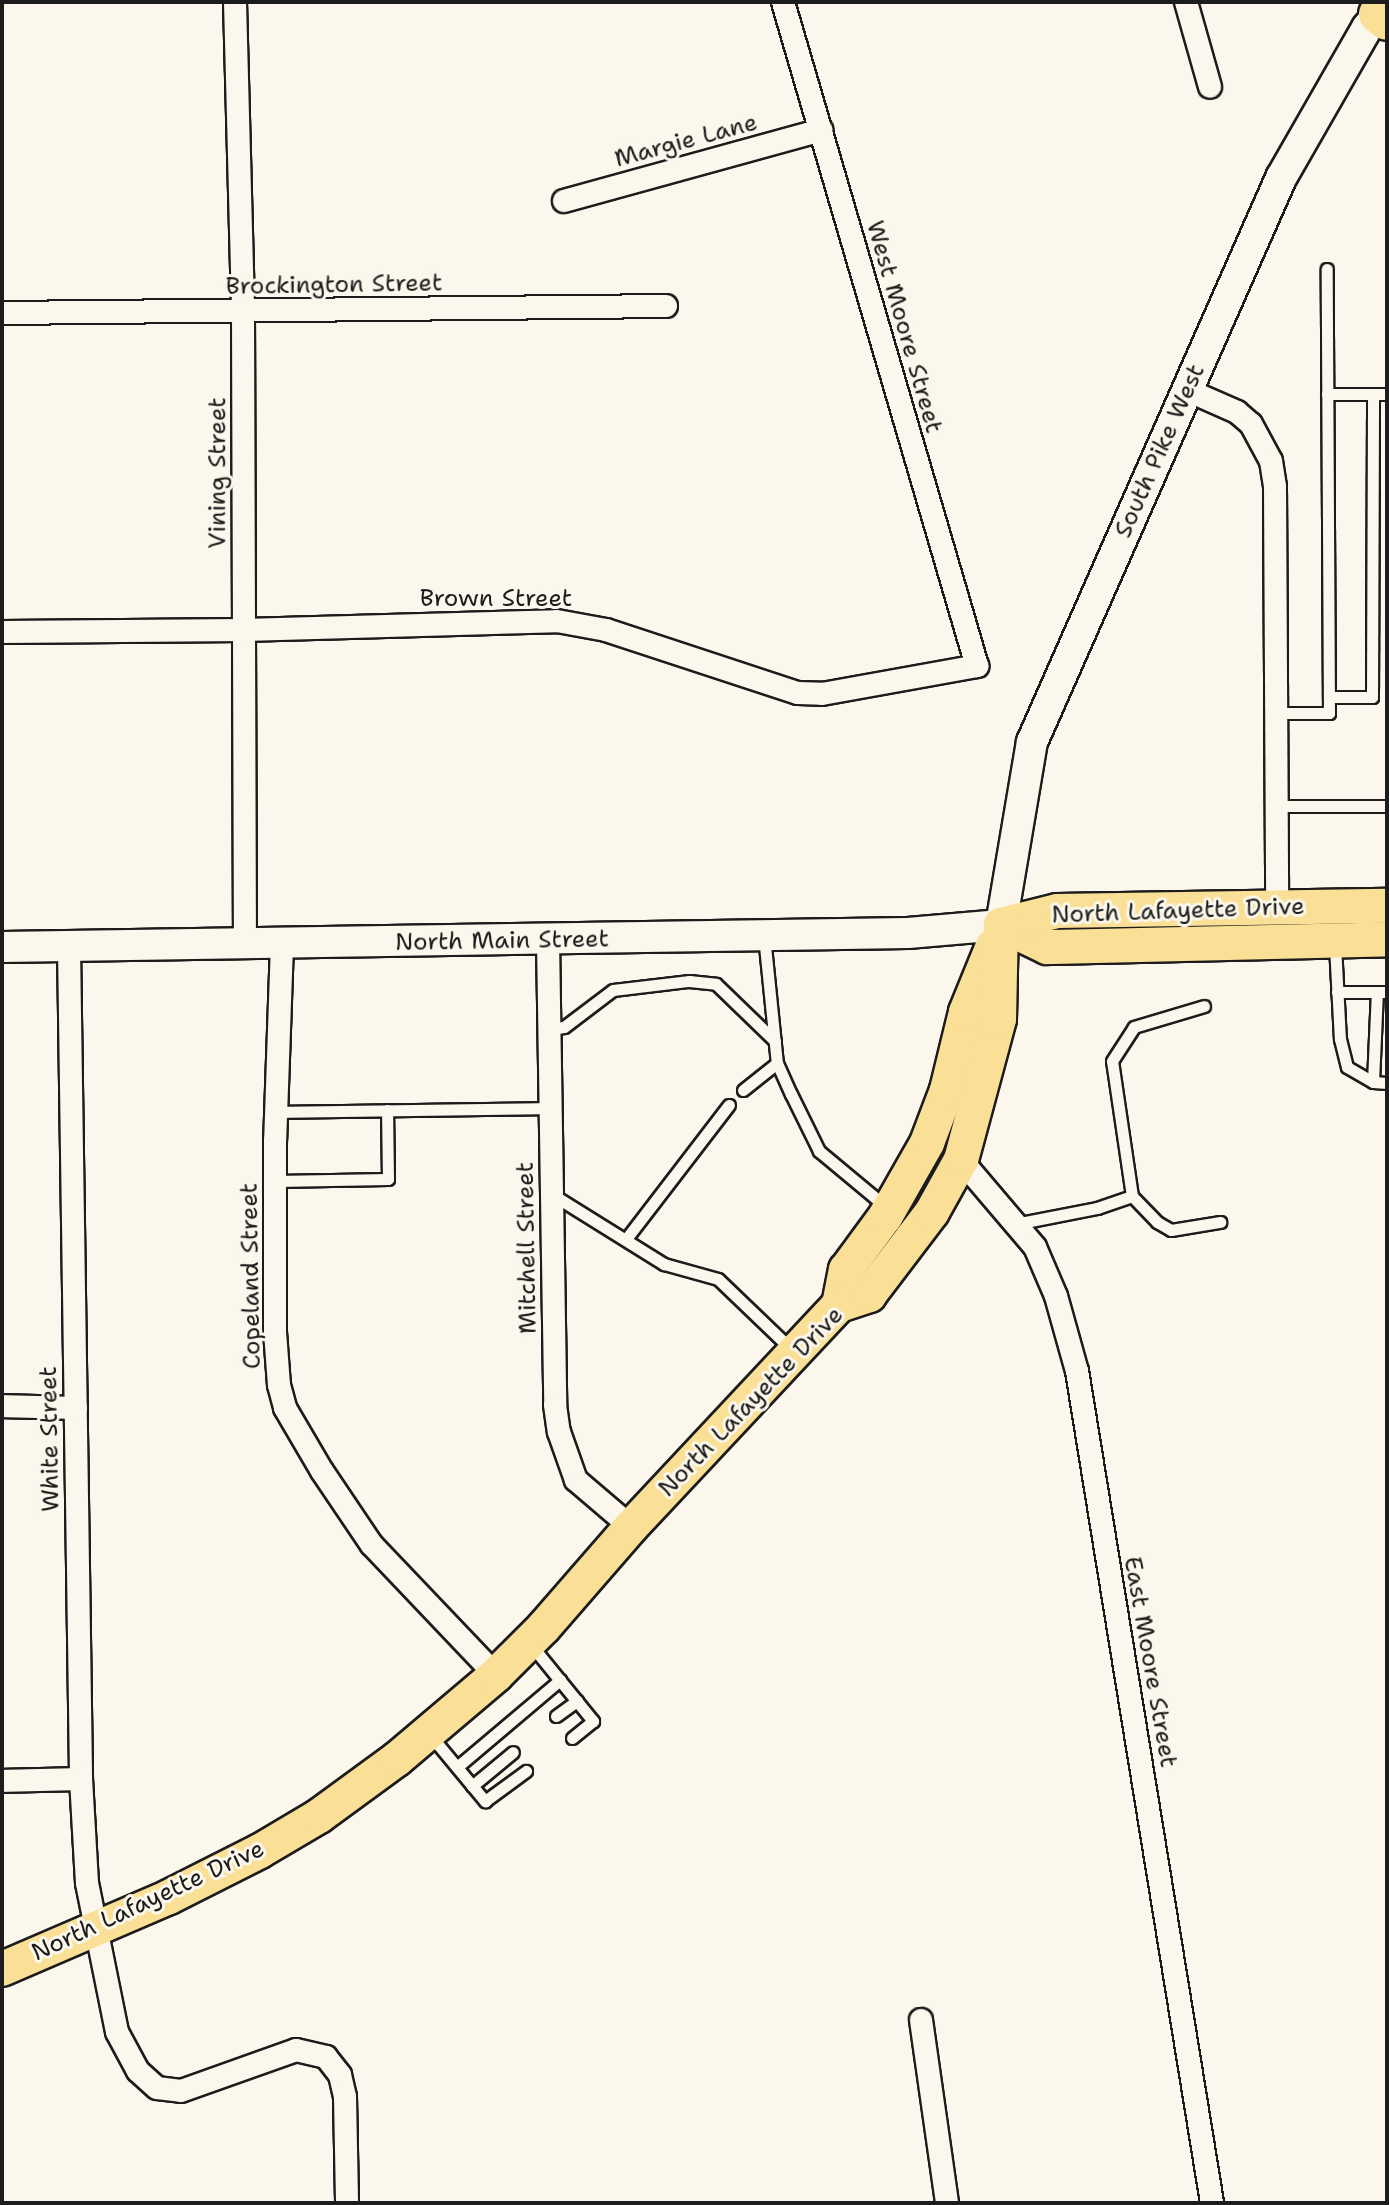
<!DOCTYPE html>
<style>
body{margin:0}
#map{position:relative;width:1389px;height:2205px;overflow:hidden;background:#fbf7ec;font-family:"Shantell Sans",sans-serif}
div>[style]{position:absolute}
.roads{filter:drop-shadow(2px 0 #1c1c1c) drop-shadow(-2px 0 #1c1c1c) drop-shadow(0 2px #1c1c1c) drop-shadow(0 -2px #1c1c1c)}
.lane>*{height:11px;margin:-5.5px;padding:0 5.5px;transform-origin:5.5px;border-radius:5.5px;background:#fbf7ec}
.street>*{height:22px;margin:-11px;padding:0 11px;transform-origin:11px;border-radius:11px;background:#fbf7ec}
.secondary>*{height:30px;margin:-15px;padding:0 15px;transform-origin:15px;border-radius:15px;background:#fbf7ec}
.primary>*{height:34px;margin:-17px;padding:0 17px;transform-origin:17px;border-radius:17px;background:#fadf96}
.highway>*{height:38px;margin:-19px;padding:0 19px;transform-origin:19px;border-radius:19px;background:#fadf96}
span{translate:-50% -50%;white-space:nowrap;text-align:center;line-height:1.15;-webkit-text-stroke:6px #fbf7ec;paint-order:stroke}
.street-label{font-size:24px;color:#1c1c1c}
.frame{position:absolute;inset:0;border:4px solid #1c1c1c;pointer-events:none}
</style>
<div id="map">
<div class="roads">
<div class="lane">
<i style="left:1327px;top:394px;width:60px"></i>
<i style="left:1329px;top:697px;width:43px"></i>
<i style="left:1372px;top:697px;width:303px;rotate:-89.8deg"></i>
<i style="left:1276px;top:713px;width:53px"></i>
<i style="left:1329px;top:713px;width:444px;rotate:-90.3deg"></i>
<i style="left:1276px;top:806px;width:111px"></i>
<i style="left:764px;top:936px;width:128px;rotate:84.2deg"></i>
<i style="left:777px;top:1063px;width:34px;rotate:66deg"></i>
<i style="left:791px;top:1094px;width:64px;rotate:63.8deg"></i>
<i style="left:819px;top:1151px;width:86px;rotate:39.8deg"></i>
<i style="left:1335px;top:945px;width:94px;rotate:87deg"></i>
<i style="left:1340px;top:1039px;width:29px;rotate:76deg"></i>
<i style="left:1347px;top:1067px;width:30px;rotate:30deg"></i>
<i style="left:1373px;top:1082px;width:14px;rotate:4deg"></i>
<i style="left:1337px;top:992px;width:50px"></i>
<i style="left:550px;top:1029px;width:14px;rotate:-8deg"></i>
<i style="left:564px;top:1027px;width:61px;rotate:-37.1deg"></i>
<i style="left:613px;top:990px;width:77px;rotate:-6.8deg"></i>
<i style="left:689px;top:981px;width:27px;rotate:6deg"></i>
<i style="left:716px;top:984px;width:82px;rotate:44deg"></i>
<i style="left:1373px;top:1082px;width:90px;rotate:-87.5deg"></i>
<i style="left:743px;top:1090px;width:43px;rotate:-38.5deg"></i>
<i style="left:276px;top:1112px;width:275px;rotate:-0.8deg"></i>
<i style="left:275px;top:1181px;width:113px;rotate:-1deg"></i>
<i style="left:388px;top:1179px;width:69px;rotate:-90.8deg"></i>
<i style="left:553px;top:1195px;width:131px;rotate:31.9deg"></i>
<i style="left:664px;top:1264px;width:56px;rotate:15.5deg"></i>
<i style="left:718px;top:1279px;width:104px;rotate:43.8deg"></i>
<i style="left:1132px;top:1196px;width:36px;rotate:46deg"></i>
<i style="left:1157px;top:1222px;width:16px;rotate:30deg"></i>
<i style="left:1171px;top:1230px;width:50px;rotate:-9.3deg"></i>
<i style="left:1015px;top:1224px;width:84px;rotate:-11deg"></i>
<i style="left:1097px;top:1208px;width:37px;rotate:-19deg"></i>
<i style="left:1132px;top:1196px;width:136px;rotate:-98.4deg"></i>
<i style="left:1112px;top:1061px;width:40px;rotate:-57.1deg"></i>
<i style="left:1134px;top:1027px;width:73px;rotate:-16.7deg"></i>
<i style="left:626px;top:1239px;width:169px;rotate:-52.5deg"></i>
<i style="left:532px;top:1646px;width:97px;rotate:50.9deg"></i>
<i style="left:593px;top:1721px;width:27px;rotate:141deg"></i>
<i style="left:556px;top:1716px;width:26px;rotate:-36deg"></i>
<i style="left:431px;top:1736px;width:85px;rotate:50.3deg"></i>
<i style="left:485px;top:1801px;width:51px;rotate:-36.2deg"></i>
<i style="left:457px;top:1767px;width:135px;rotate:-40.2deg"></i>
<i style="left:472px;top:1786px;width:53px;rotate:-39.7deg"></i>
</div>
<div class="street">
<i style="left:235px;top:2px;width:311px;rotate:88.5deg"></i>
<i style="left:243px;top:313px;width:632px;rotate:89.82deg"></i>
<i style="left:1186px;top:2px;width:88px;rotate:74.2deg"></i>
<i style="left:564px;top:201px;width:267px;rotate:-15.4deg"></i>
<i style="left:2px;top:313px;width:664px;rotate:-0.6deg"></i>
<i style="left:1187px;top:390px;width:55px;rotate:23.7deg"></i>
<i style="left:1237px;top:412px;width:18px;rotate:41deg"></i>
<i style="left:1251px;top:424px;width:42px;rotate:61.6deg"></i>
<i style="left:1271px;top:461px;width:26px;rotate:81deg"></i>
<i style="left:1275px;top:487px;width:421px;rotate:89.7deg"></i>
<i style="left:2px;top:632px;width:242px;rotate:-0.5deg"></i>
<i style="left:244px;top:630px;width:313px;rotate:-1.6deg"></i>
<i style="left:557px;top:621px;width:50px;rotate:10.4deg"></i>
<i style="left:606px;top:630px;width:202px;rotate:18.2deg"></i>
<i style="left:798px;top:693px;width:24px;rotate:2deg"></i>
<i style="left:822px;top:694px;width:158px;rotate:-10.2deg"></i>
<i style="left:977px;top:666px;width:692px;rotate:-106.29deg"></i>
<i style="left:548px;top:940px;width:465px;rotate:89.1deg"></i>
<i style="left:555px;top:1405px;width:27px;rotate:82deg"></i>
<i style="left:559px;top:1432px;width:51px;rotate:70.5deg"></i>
<i style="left:576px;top:1480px;width:72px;rotate:40.5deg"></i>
<i style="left:282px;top:944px;width:196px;rotate:92deg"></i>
<i style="left:275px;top:1140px;width:192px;rotate:90deg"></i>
<i style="left:275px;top:1332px;width:53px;rotate:85.7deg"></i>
<i style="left:279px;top:1385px;width:24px;rotate:75deg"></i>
<i style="left:285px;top:1408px;width:73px;rotate:59.6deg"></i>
<i style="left:322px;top:1471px;width:89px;rotate:56deg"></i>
<i style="left:372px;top:1545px;width:180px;rotate:46.4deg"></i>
<i style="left:69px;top:946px;width:833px;rotate:89.17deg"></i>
<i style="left:81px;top:1779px;width:104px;rotate:86.7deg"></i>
<i style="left:87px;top:1883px;width:152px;rotate:78.6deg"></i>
<i style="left:117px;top:2032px;width:44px;rotate:61.7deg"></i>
<i style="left:138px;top:2071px;width:25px;rotate:42deg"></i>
<i style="left:157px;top:2088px;width:24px;rotate:7deg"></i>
<i style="left:181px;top:2091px;width:122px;rotate:-19.6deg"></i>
<i style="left:296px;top:2050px;width:31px;rotate:13deg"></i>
<i style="left:326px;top:2057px;width:23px;rotate:52deg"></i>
<i style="left:340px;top:2075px;width:23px;rotate:77deg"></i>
<i style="left:345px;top:2097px;width:106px;rotate:88.9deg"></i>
<i style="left:961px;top:1160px;width:114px;rotate:49.6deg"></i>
<i style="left:1035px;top:1247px;width:53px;rotate:66.8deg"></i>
<i style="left:1056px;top:1296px;width:78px;rotate:74.4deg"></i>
<i style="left:1077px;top:1371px;width:843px;rotate:80.78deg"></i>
<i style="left:2px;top:1406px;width:74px;rotate:1.5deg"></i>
<i style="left:2px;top:1781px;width:79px;rotate:-1.5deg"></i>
<i style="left:921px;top:2020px;width:185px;rotate:81.9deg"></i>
</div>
<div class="secondary">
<i style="left:2px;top:947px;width:906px;rotate:-0.89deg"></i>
<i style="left:908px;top:933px;width:93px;rotate:-4.9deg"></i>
<i style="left:1001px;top:925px;width:186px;rotate:-80.4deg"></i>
<i style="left:1032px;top:742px;width:617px;rotate:-66.18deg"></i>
<i style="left:1281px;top:178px;width:173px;rotate:-60.2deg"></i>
<i style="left:1367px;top:28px;width:32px;rotate:-51deg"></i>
</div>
<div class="primary">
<i style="left:1001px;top:925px;width:51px;rotate:25.6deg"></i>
<i style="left:1047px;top:947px;width:340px;rotate:-1.3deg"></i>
<i style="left:1001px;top:925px;width:58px;rotate:-14deg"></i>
<i style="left:1057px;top:911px;width:330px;rotate:-0.9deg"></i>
<i style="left:839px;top:1305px;width:36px;rotate:-79deg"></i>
<i style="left:846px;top:1270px;width:66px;rotate:-53.7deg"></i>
<i style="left:885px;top:1217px;width:85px;rotate:-60.4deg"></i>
<i style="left:927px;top:1143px;width:57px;rotate:-69.3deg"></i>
<i style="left:947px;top:1090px;width:80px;rotate:-76.3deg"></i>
<i style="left:966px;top:1012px;width:71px;rotate:-67.8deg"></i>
<i style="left:2px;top:1969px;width:182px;rotate:-23.3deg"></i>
<i style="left:169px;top:1897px;width:102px;rotate:-26.8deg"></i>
<i style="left:260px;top:1851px;width:69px;rotate:-30.7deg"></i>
<i style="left:319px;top:1816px;width:97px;rotate:-36.2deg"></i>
<i style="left:397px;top:1759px;width:130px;rotate:-40.3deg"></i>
<i style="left:496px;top:1675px;width:68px;rotate:-45deg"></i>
<i style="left:544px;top:1627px;width:133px;rotate:-49deg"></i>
<i style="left:631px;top:1527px;width:304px;rotate:-46.9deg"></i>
<i style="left:839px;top:1305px;width:32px;rotate:-18deg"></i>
<i style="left:869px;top:1295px;width:104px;rotate:-52.8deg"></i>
<i style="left:932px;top:1212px;width:60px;rotate:-60.9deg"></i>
<i style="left:961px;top:1160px;width:146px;rotate:-74.9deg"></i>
<i style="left:999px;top:1019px;width:94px;rotate:-88.8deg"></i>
</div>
<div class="highway">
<i style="left:1378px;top:14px;width:11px;rotate:38deg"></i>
</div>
</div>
<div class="street-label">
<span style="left:686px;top:141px;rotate:-15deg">Margie Lane</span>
<span style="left:334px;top:285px;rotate:-1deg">Brockington Street</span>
<span style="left:904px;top:327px;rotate:74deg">West Moore Street</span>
<span style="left:1160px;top:451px;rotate:-66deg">South Pike West</span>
<span style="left:218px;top:473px;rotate:-90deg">Vining Street</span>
<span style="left:496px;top:599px">Brown Street</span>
<span style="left:1178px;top:911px;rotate:-2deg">North Lafayette Drive</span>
<span style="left:502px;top:941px;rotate:-1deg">North Main Street</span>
<span style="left:527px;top:1248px;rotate:-91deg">Mitchell Street</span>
<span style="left:251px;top:1276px;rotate:-91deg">Copeland Street</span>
<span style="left:751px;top:1402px;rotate:-46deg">North Lafayette Drive</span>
<span style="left:50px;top:1439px;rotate:-91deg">White Street</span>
<span style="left:1150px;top:1662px;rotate:80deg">East Moore Street</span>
<span style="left:148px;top:1901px;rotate:-25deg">North Lafayette Drive</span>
</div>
<div class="frame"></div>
</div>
